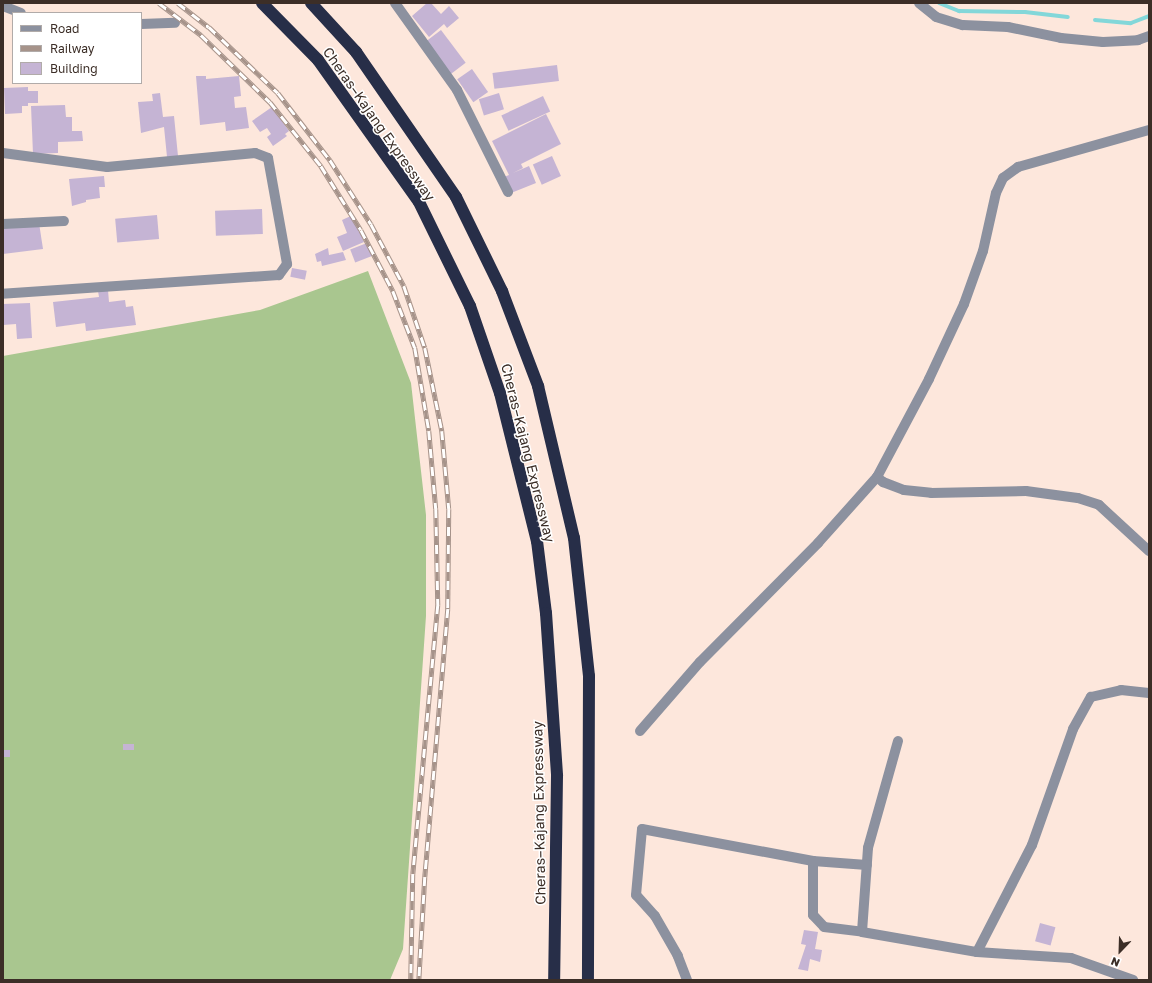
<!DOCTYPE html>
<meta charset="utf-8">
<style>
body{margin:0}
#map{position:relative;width:1152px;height:983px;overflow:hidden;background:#fde7dc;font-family:"Golos Text",sans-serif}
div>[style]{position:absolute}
.forest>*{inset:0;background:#a9c68f}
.stream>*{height:4px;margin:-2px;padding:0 2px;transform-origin:2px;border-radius:2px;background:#83d7d9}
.building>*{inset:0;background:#c5b4d4;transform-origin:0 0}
.minor>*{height:10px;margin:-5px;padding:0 5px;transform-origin:5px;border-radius:5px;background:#8c919f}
.highway>*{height:12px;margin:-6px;padding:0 6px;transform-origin:6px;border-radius:6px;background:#272e48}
.rail>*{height:4.5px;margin-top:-2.25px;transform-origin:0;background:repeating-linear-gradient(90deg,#fff 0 9px,#a6938a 0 18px);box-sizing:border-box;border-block:1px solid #a6938a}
span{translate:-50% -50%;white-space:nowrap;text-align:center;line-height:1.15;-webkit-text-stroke:3px #fff;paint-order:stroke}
.street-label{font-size:14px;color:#3c2e27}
.frame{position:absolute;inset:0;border:4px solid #3c2e27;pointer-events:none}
.legend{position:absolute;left:12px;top:12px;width:130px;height:72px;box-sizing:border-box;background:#fff;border:1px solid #b1aba9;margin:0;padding:5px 7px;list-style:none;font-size:12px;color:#3c2e27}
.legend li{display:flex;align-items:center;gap:8px;height:20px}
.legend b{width:20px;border:1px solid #b1aba9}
.north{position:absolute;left:1100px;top:931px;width:40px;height:40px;-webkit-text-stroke:3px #fff;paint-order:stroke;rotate:203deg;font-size:11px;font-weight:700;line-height:16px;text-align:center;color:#3c2e27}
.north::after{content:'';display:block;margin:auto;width:14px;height:18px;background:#3c2e27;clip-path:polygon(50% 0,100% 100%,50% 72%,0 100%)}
</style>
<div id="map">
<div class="forest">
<i style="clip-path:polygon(368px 271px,411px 383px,426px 515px,426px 616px,403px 949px,390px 980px,3px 980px,3px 356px,260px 310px)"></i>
</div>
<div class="stream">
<i style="left:939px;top:3px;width:22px;rotate:22deg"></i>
<i style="left:959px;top:11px;width:66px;rotate:0.9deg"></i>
<i style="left:1025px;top:12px;width:43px;rotate:6.6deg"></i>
<i style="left:1095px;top:20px;width:36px;rotate:5deg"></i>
<i style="left:1131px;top:23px;width:19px;rotate:-21deg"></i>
</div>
<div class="building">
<i style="clip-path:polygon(427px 3px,431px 3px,441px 14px,449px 6px,459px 18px,447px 28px,444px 24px,429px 37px,412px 16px)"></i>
<i style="left:441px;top:30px;width:41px;height:19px;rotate:53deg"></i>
<i style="left:557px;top:65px;width:16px;height:65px;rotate:83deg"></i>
<i style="left:472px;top:69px;width:28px;height:18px;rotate:55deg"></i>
<i style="clip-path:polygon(196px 76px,206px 76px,206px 79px,239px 76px,241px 96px,234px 97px,235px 108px,246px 107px,249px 128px,226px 131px,225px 122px,200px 125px)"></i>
<i style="clip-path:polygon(28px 87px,28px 91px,38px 91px,38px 103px,28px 103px,28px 106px,22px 106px,22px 113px,5px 114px,4px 88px)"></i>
<i style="clip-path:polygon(160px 93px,163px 117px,174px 116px,178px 156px,167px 157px,164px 127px,141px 133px,138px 102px,153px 101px,152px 94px)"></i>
<i style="left:499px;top:93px;width:17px;height:21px;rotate:73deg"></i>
<i style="left:543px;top:96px;width:17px;height:46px;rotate:65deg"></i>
<i style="clip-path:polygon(65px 105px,66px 117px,72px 117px,72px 131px,82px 131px,83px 141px,58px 142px,58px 153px,33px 154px,31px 106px)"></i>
<i style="clip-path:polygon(272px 107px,289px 131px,285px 134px,287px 136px,273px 146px,267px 137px,271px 134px,267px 128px,260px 132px,252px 121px)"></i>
<i style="clip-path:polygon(546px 114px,561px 144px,521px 164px,523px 168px,513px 173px,529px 166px,536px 183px,511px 193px,504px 177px,509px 175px,492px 141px)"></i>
<i style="left:552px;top:156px;width:22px;height:21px;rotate:66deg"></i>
<i style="clip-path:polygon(104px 176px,105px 187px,99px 187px,100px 198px,86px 200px,86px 202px,72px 206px,69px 179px)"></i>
<i style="left:262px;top:209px;width:25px;height:47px;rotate:88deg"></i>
<i style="left:157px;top:215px;width:24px;height:42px;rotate:85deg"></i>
<i style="clip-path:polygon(353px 215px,364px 242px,343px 251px,337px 237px,347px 233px,342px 220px)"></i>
<i style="clip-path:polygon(3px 223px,39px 223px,43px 249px,3px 254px)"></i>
<i style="left:367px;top:243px;width:14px;height:18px;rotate:69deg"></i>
<i style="clip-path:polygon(328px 248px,329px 255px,343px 252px,346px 260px,322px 266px,321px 261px,317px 262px,315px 254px)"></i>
<i style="left:292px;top:268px;width:15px;height:9px;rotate:11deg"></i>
<i style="clip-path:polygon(108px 290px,109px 302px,125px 300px,126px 307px,133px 306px,136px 325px,86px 331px,85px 323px,56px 327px,53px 302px,99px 297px,98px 291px)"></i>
<i style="clip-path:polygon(30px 303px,32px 338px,17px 339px,16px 324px,3px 325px,3px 304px)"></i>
<i style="left:123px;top:744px;width:11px;height:6px"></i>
<i style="left:3px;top:750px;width:7px;height:7px"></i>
<i style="left:1040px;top:923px;width:16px;height:19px;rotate:15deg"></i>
<i style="clip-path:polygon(804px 930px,818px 932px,815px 949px,822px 950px,820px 962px,810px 959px,808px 971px,798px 969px,806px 945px,801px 944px)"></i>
</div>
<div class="minor">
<i style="left:395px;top:3px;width:107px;rotate:54.5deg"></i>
<i style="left:457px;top:90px;width:114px;rotate:63.4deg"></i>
<i style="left:919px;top:3px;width:22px;rotate:39deg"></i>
<i style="left:936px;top:17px;width:28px;rotate:17deg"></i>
<i style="left:963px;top:25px;width:45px;rotate:2.5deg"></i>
<i style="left:1008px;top:27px;width:54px;rotate:11.7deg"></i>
<i style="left:1061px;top:38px;width:42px;rotate:5.4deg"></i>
<i style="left:1103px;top:42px;width:35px;rotate:-3deg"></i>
<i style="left:1138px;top:40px;width:12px;rotate:-20deg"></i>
<i style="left:3px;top:6px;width:19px;rotate:21deg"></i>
<i style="left:141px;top:24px;width:34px;rotate:-2deg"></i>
<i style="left:3px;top:153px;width:105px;rotate:7.7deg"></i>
<i style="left:107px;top:167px;width:149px;rotate:-5.4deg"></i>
<i style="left:255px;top:153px;width:14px;rotate:21deg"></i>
<i style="left:268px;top:158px;width:108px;rotate:79.8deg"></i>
<i style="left:287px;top:264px;width:14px;rotate:126deg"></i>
<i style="left:279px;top:275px;width:277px;rotate:176.1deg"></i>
<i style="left:3px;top:224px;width:61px;rotate:-2.8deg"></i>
<i style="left:877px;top:477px;width:111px;rotate:-62deg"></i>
<i style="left:929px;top:379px;width:83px;rotate:-65deg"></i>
<i style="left:964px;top:304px;width:56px;rotate:-70.3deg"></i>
<i style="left:983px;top:251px;width:59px;rotate:-77.4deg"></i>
<i style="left:996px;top:193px;width:17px;rotate:-65deg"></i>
<i style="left:1003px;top:178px;width:19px;rotate:-36deg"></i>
<i style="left:1018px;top:167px;width:136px;rotate:-15.8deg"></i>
<i style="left:640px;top:731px;width:91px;rotate:-49deg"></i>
<i style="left:700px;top:662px;width:168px;rotate:-45.2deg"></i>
<i style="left:818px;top:543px;width:89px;rotate:-48.2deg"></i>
<i style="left:877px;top:477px;width:8px;rotate:40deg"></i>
<i style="left:883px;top:482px;width:22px;rotate:21deg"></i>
<i style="left:904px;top:490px;width:27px;rotate:6deg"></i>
<i style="left:931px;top:493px;width:95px;rotate:-1.2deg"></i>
<i style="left:1026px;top:491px;width:52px;rotate:7.7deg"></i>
<i style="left:1078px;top:498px;width:22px;rotate:18deg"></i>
<i style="left:1099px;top:505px;width:68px;rotate:42.6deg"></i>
<i style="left:898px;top:741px;width:111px;rotate:105.7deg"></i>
<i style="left:868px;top:848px;width:84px;rotate:94.1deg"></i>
<i style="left:862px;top:932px;width:117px;rotate:9.9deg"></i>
<i style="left:977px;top:952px;width:94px;rotate:3.7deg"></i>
<i style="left:1071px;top:958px;width:66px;rotate:19.5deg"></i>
<i style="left:813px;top:861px;width:54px;rotate:90deg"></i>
<i style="left:813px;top:915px;width:16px;rotate:47deg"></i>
<i style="left:824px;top:927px;width:38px;rotate:7deg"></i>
<i style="left:977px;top:952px;width:120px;rotate:-62.8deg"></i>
<i style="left:1032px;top:845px;width:123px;rotate:-70.5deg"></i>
<i style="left:1073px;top:729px;width:37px;rotate:-61deg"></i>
<i style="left:1091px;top:697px;width:31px;rotate:-13deg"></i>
<i style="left:1121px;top:690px;width:28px;rotate:6deg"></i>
<i style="left:687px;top:980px;width:26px;rotate:-111deg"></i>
<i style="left:678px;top:956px;width:46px;rotate:-119.9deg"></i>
<i style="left:655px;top:916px;width:28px;rotate:-132deg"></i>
<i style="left:636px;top:895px;width:66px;rotate:-84.8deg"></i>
<i style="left:642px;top:829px;width:174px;rotate:10.6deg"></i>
<i style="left:813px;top:861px;width:54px;rotate:4.2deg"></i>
</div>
<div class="highway">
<i style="left:262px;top:3px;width:80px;rotate:45.5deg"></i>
<i style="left:318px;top:60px;width:174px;rotate:54.6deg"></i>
<i style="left:419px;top:202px;width:116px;rotate:63.9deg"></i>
<i style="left:470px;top:306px;width:92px;rotate:71deg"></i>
<i style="left:500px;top:393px;width:153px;rotate:76deg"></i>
<i style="left:537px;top:541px;width:73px;rotate:82.9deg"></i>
<i style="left:546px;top:613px;width:163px;rotate:86.1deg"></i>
<i style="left:557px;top:776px;width:204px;rotate:90.8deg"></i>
<i style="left:311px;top:3px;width:67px;rotate:47.4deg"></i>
<i style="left:356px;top:52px;width:176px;rotate:55.4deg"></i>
<i style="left:456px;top:197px;width:105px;rotate:63.9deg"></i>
<i style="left:502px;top:291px;width:102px;rotate:69.2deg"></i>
<i style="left:538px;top:386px;width:156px;rotate:76.7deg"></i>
<i style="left:574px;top:538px;width:139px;rotate:83.8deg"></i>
<i style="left:589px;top:676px;width:304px;rotate:90.2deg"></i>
</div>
<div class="rail">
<i style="left:159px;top:3px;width:53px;rotate:37.3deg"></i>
<i style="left:201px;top:35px;width:96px;rotate:44.2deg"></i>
<i style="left:270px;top:102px;width:82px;rotate:51.4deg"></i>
<i style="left:321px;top:166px;width:75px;rotate:58deg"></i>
<i style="left:361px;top:230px;width:69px;rotate:62.3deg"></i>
<i style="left:393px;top:291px;width:61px;rotate:68.9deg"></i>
<i style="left:415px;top:348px;width:84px;rotate:80.4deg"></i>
<i style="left:429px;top:431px;width:78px;rotate:84.9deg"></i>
<i style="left:436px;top:509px;width:96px;rotate:88.8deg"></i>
<i style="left:438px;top:605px;width:270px;rotate:95.3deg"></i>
<i style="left:413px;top:874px;width:106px;rotate:91.1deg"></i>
<i style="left:178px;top:3px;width:39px;rotate:38deg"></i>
<i style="left:209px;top:27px;width:95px;rotate:43.7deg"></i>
<i style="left:278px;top:93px;width:85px;rotate:52.2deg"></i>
<i style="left:330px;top:160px;width:76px;rotate:57.4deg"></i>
<i style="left:371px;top:224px;width:70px;rotate:62deg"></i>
<i style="left:404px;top:286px;width:65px;rotate:71.3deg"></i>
<i style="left:425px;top:348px;width:85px;rotate:78.4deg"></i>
<i style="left:442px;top:431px;width:78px;rotate:84.9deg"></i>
<i style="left:449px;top:509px;width:100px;rotate:90.6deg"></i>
<i style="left:448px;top:609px;width:269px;rotate:94.9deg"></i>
<i style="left:425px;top:877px;width:103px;rotate:93.3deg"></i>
</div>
<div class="street-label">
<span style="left:379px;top:124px;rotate:55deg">Cheras–Kajang Expressway</span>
<span style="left:528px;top:453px;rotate:76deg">Cheras–Kajang Expressway</span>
<span style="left:539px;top:813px;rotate:-91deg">Cheras–Kajang Expressway</span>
</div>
<div class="frame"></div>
<ul class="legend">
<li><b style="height:5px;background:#8c919f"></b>Road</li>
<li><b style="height:5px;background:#a6938a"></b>Railway</li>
<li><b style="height:11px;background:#c5b4d4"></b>Building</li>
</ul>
<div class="north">N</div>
</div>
